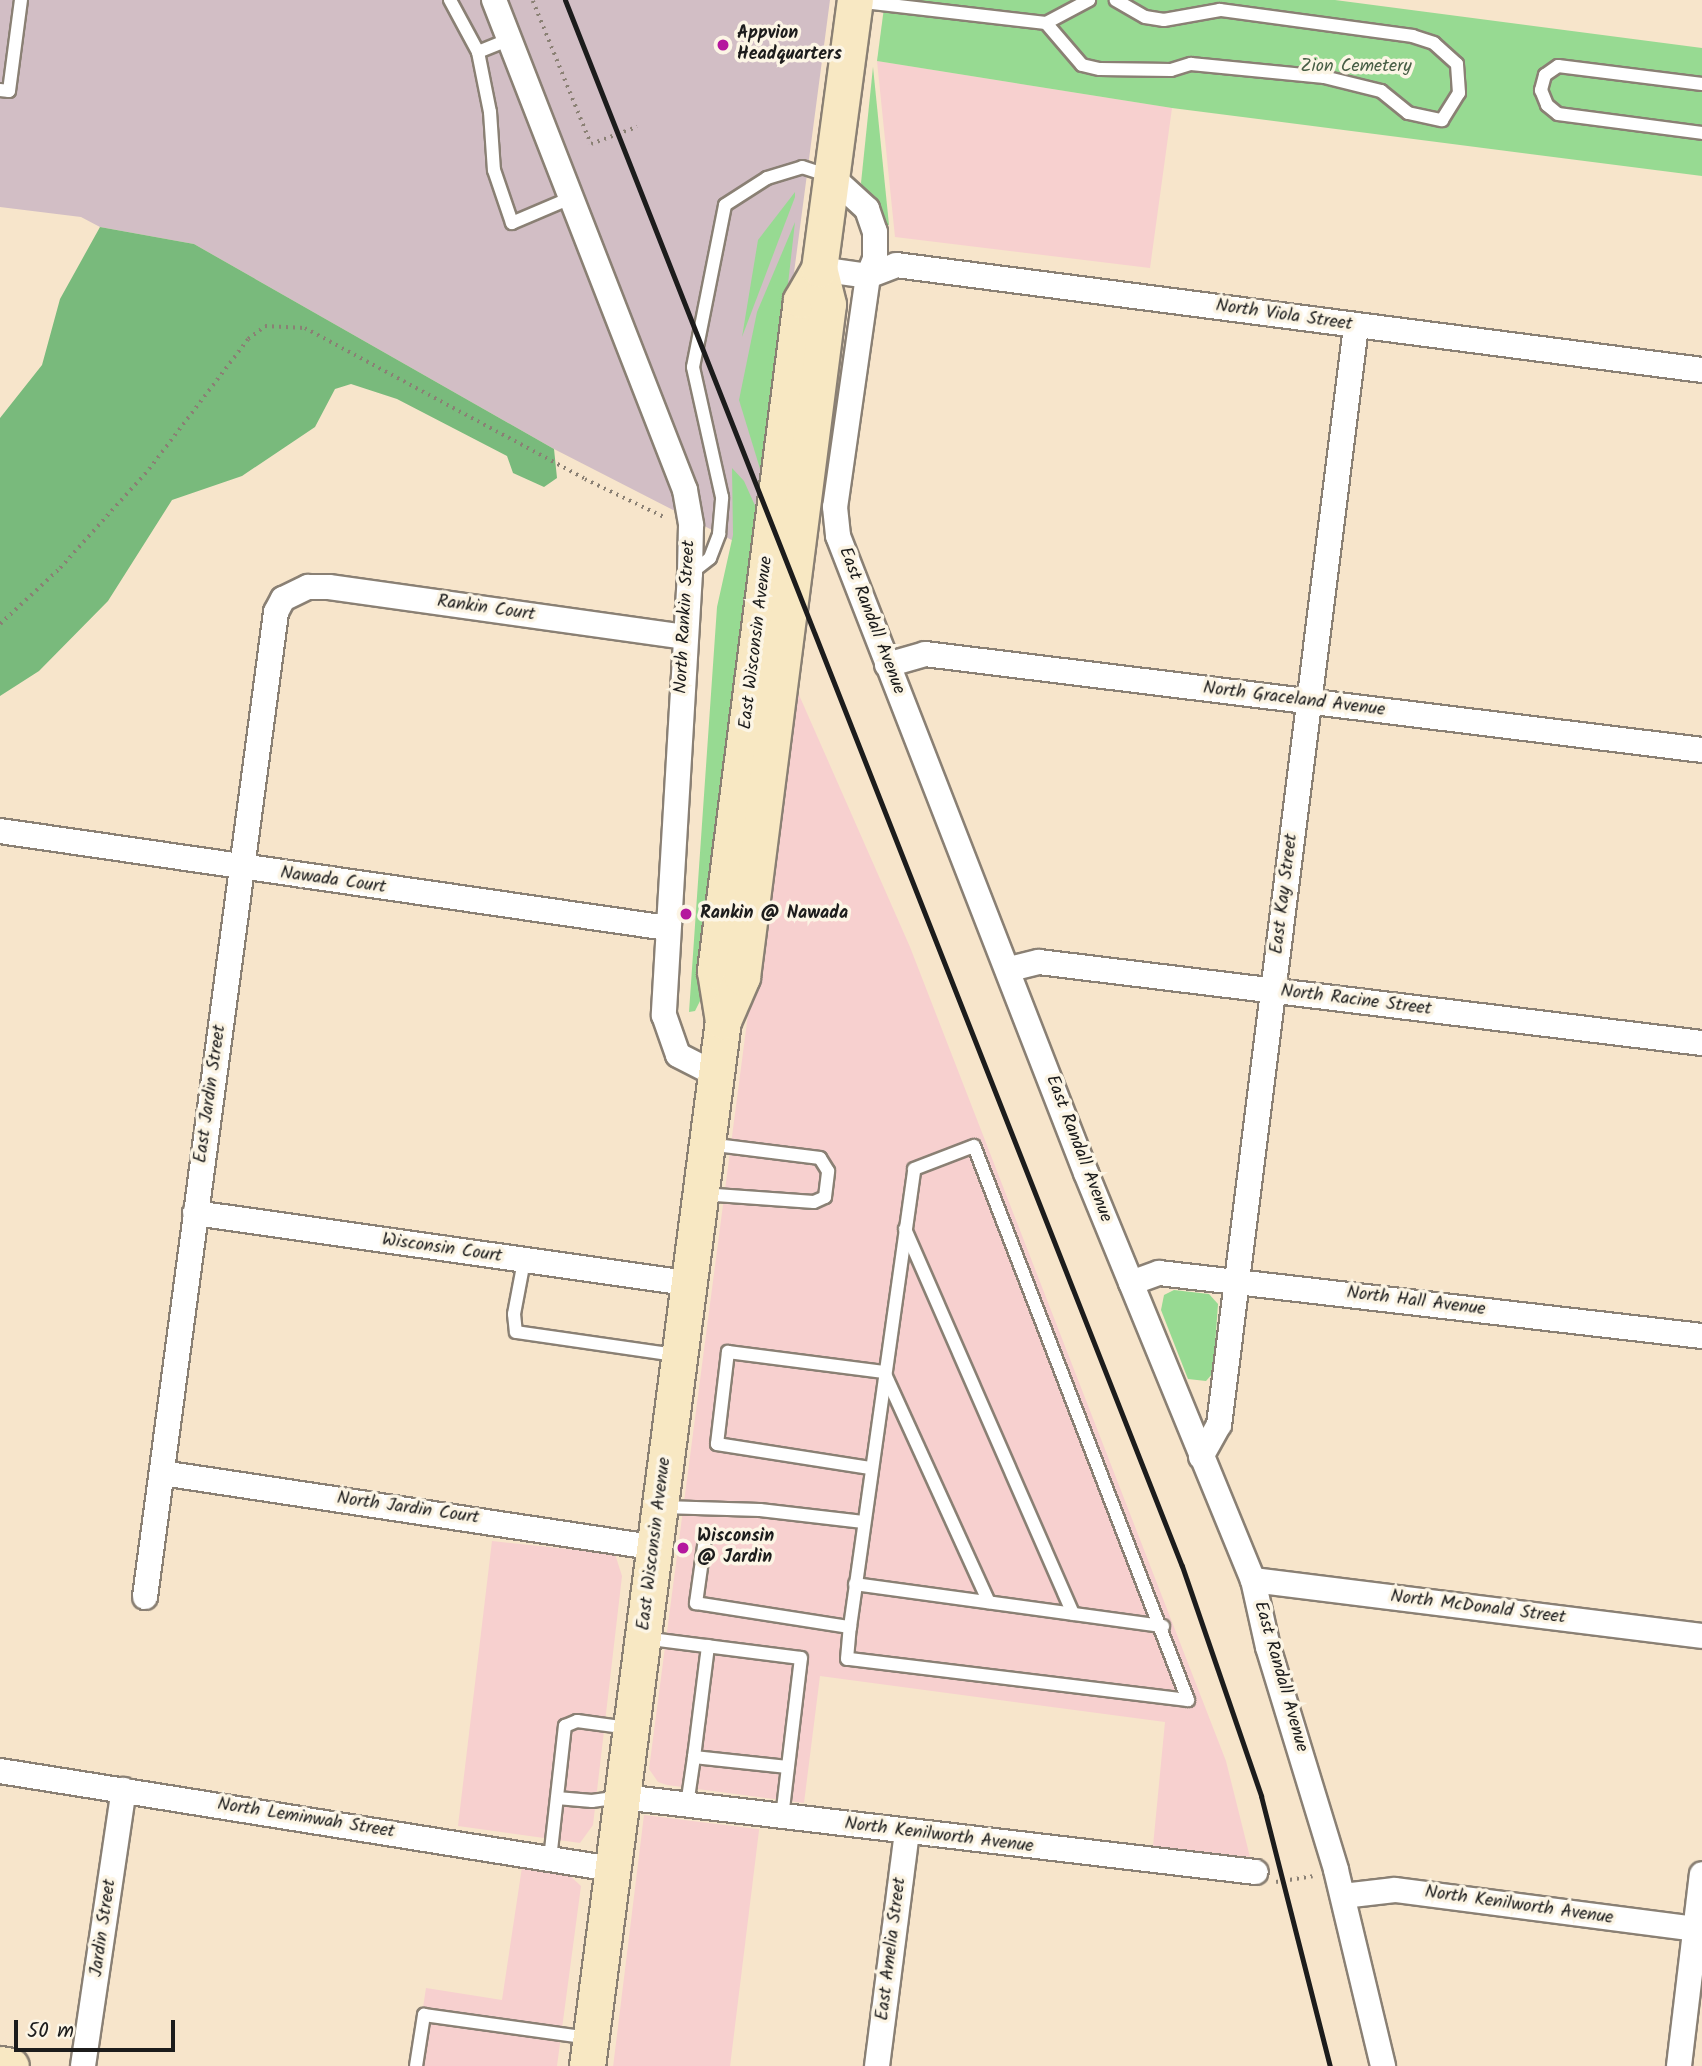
<!DOCTYPE html>
<style>
body{margin:0}
#map{position:relative;width:1702px;height:2066px;overflow:hidden;background:#f7e5cb;font-family:Kalam,sans-serif}
div>[style]{position:absolute}
.built>*{inset:0;background:#f7d0cf;transform-origin:0 0}
.industrial>*{inset:0;background:#d2bec5}
.green>*{inset:0;background:#97da92}
.forest>*{inset:0;background:#79ba7c}
.path>*{height:3.5px;margin-top:-1.75px;transform-origin:0;background:repeating-linear-gradient(90deg,#8a8074 0 2px,transparent 0 7px)}
.roads{filter:drop-shadow(2px 0 #8a8074) drop-shadow(-2px 0 #8a8074) drop-shadow(0 2px #8a8074) drop-shadow(0 -2px #8a8074)}
.lane>*{height:12px;margin:-6px;padding:0 6px;transform-origin:6px;border-radius:6px;background:#fff}
.street>*{height:24px;margin:-12px;padding:0 12px;transform-origin:12px;border-radius:12px;background:#fff}
.secondary>*{height:35px;margin:-17.5px;padding:0 17.5px;transform-origin:17.5px;border-radius:17.5px;background:#f8e8c3}
.rail>*{height:5px;margin:-2.5px;padding:0 2.5px;transform-origin:2.5px;border-radius:2.5px;background:#1c1c1c}
.dots>*{width:19px;height:19px;translate:-50% -50%;box-sizing:border-box;border:4px solid #fcf5e5;border-radius:50%}
span{translate:-50% -50%;white-space:nowrap;text-align:center;line-height:1.15;-webkit-text-stroke:7px #fcf5e5;paint-order:stroke}
.poi-label{font-size:18px;color:#1c1c1c;font-weight:700}
.left{translate:0 -50%;text-align:left}
.park-label{font-size:18px;color:#475e45}
.street-label{font-size:18px;color:#1c1c1c}
.scale{position:absolute;left:14px;top:2020px;width:161px;height:32px;box-sizing:border-box;border:4px solid #1c1c1c;border-top:0;padding-left:9px;font-size:21px;line-height:24px;white-space:nowrap;color:#1c1c1c;-webkit-text-stroke:5px #fcf5e5;paint-order:stroke}
</style>
<div id="map">
<div class="built">
<i style="clip-path:polygon(877px 61px,1172px 108px,1150px 268px,895px 237px)"></i>
<i style="clip-path:polygon(792px 679px,910px 947px,1226px 1761px,1250px 1857px,1153px 1846px,1165px 1722px,820px 1676px,804px 1803px,667px 1785px,658px 1782px,649px 1769px)"></i>
<i style="clip-path:polygon(492px 1541px,615px 1554px,622px 1576px,593px 1825px,580px 1843px,458px 1826px)"></i>
<i style="left:644px;top:1815px;width:116px;height:254px;rotate:7deg"></i>
<i style="clip-path:polygon(522px 1867px,567px 1873px,581px 1886px,557px 2066px,414px 2066px,426px 1988px,502px 2000px)"></i>
</div>
<div class="industrial">
<i style="clip-path:polygon(0 0,830px 0,757px 553px,554px 449px,194px 244px,100px 227px,81px 217px,0 207px)"></i>
</div>
<div class="green">
<i style="clip-path:polygon(885px 0,1335px 0,1702px 48px,1702px 176px,1172px 108px,877px 61px)"></i>
<i style="clip-path:polygon(873px 67px,889px 225px,881px 227px,861px 183px)"></i>
<i style="clip-path:polygon(795px 192px,795px 197px,742px 337px,758px 240px)"></i>
<i style="clip-path:polygon(795px 222px,767px 470px,761px 472px,739px 400px,757px 312px)"></i>
<i style="clip-path:polygon(732px 468px,744px 481px,761px 519px,700px 1001px,695px 1011px,689px 1012px,717px 607px,733px 535px)"></i>
<i style="clip-path:polygon(1174px 1290px,1209px 1294px,1218px 1304px,1213px 1373px,1206px 1381px,1188px 1379px,1161px 1310px,1164px 1295px)"></i>
</div>
<div class="forest">
<i style="clip-path:polygon(100px 227px,194px 244px,554px 449px,557px 478px,544px 487px,513px 473px,507px 456px,397px 399px,351px 384px,335px 389px,315px 427px,242px 476px,172px 500px,108px 601px,39px 671px,0 696px,0 418px,42px 365px,60px 299px)"></i>
</div>
<div class="path">
<i style="left:533px;top:1px;width:154px;rotate:67.9deg"></i>
<i style="left:591px;top:144px;width:49px;rotate:-20.3deg"></i>
<i style="left:0;top:624px;width:82px;rotate:-43deg"></i>
<i style="left:60px;top:568px;width:133px;rotate:-48deg"></i>
<i style="left:149px;top:469px;width:163px;rotate:-52.7deg"></i>
<i style="left:248px;top:339px;width:21px;rotate:-37deg"></i>
<i style="left:265px;top:326px;width:40px;rotate:2.9deg"></i>
<i style="left:305px;top:328px;width:318px;rotate:28.3deg"></i>
<i style="left:585px;top:479px;width:90px;rotate:25.7deg"></i>
<i style="left:1276px;top:1882px;width:37px;rotate:-9deg"></i>
</div>
<div class="roads">
<div class="lane">
<i style="left:450px;top:0;width:59px;rotate:61.7deg"></i>
<i style="left:478px;top:52px;width:35px;rotate:-22deg"></i>
<i style="left:855px;top:1px;width:192px;rotate:6.6deg"></i>
<i style="left:1046px;top:23px;width:55px;rotate:49.4deg"></i>
<i style="left:1082px;top:65px;width:18px;rotate:13deg"></i>
<i style="left:1100px;top:69px;width:71px;rotate:0.8deg"></i>
<i style="left:1171px;top:70px;width:21px;rotate:-17deg"></i>
<i style="left:1191px;top:64px;width:134px;rotate:5.6deg"></i>
<i style="left:1324px;top:77px;width:59px;rotate:13.8deg"></i>
<i style="left:1381px;top:91px;width:35px;rotate:39deg"></i>
<i style="left:1408px;top:113px;width:35px;rotate:12deg"></i>
<i style="left:1442px;top:120px;width:32px;rotate:-58deg"></i>
<i style="left:1459px;top:93px;width:29px;rotate:-94deg"></i>
<i style="left:1457px;top:64px;width:31px;rotate:-138deg"></i>
<i style="left:1434px;top:43px;width:22px;rotate:-162deg"></i>
<i style="left:1413px;top:36px;width:195px;rotate:-172.3deg"></i>
<i style="left:1220px;top:10px;width:57px;rotate:169.9deg"></i>
<i style="left:1164px;top:20px;width:19px;rotate:-171deg"></i>
<i style="left:1145px;top:17px;width:34px;rotate:-150deg"></i>
<i style="left:1046px;top:23px;width:49px;rotate:-28.1deg"></i>
<i style="left:478px;top:52px;width:61px;rotate:78.7deg"></i>
<i style="left:490px;top:112px;width:58px;rotate:86.1deg"></i>
<i style="left:494px;top:170px;width:56px;rotate:71.2deg"></i>
<i style="left:512px;top:223px;width:66px;rotate:-23.1deg"></i>
<i style="left:1702px;top:84px;width:145px;rotate:-172.9deg"></i>
<i style="left:1558px;top:66px;width:16px;rotate:145deg"></i>
<i style="left:1545px;top:75px;width:16px;rotate:105deg"></i>
<i style="left:1541px;top:90px;width:16px;rotate:68deg"></i>
<i style="left:1547px;top:105px;width:14px;rotate:39deg"></i>
<i style="left:1558px;top:114px;width:145px;rotate:7.5deg"></i>
<i style="left:0;top:90px;width:9px;rotate:6deg"></i>
<i style="left:9px;top:91px;width:92px;rotate:-82.5deg"></i>
<i style="left:691px;top:573px;width:24px;rotate:-38deg"></i>
<i style="left:710px;top:558px;width:26px;rotate:-69deg"></i>
<i style="left:719px;top:534px;width:37px;rotate:-85deg"></i>
<i style="left:722px;top:497px;width:133px;rotate:-102.6deg"></i>
<i style="left:693px;top:367px;width:165px;rotate:-78.8deg"></i>
<i style="left:725px;top:205px;width:50px;rotate:-32.7deg"></i>
<i style="left:767px;top:178px;width:37px;rotate:-17deg"></i>
<i style="left:802px;top:167px;width:29px;rotate:18deg"></i>
<i style="left:702px;top:1194px;width:112px;rotate:4.1deg"></i>
<i style="left:814px;top:1202px;width:12px;rotate:-24deg"></i>
<i style="left:825px;top:1197px;width:26px;rotate:-83deg"></i>
<i style="left:828px;top:1171px;width:15px;rotate:-122deg"></i>
<i style="left:820px;top:1158px;width:113px;rotate:-172.9deg"></i>
<i style="left:905px;top:1229px;width:420px;rotate:66.4deg"></i>
<i style="left:524px;top:1261px;width:54px;rotate:100.7deg"></i>
<i style="left:514px;top:1314px;width:18px;rotate:84deg"></i>
<i style="left:516px;top:1332px;width:162px;rotate:8.2deg"></i>
<i style="left:870px;top:1468px;width:155px;rotate:-171.1deg"></i>
<i style="left:717px;top:1444px;width:93px;rotate:-83.2deg"></i>
<i style="left:728px;top:1352px;width:157px;rotate:7.3deg"></i>
<i style="left:884px;top:1372px;width:253px;rotate:65.5deg"></i>
<i style="left:663px;top:1507px;width:97px;rotate:1.8deg"></i>
<i style="left:760px;top:1510px;width:104px;rotate:6.6deg"></i>
<i style="left:705px;top:1539px;width:65px;rotate:98deg"></i>
<i style="left:696px;top:1603px;width:156px;rotate:8.9deg"></i>
<i style="left:850px;top:1627px;width:462px;rotate:-82deg"></i>
<i style="left:914px;top:1169px;width:64px;rotate:-21deg"></i>
<i style="left:974px;top:1146px;width:594px;rotate:68.88deg"></i>
<i style="left:1188px;top:1700px;width:343px;rotate:-173.1deg"></i>
<i style="left:847px;top:1659px;width:32px;rotate:-85deg"></i>
<i style="left:855px;top:1584px;width:311px;rotate:7.8deg"></i>
<i style="left:643px;top:1638px;width:159px;rotate:7.2deg"></i>
<i style="left:801px;top:1658px;width:160px;rotate:96.8deg"></i>
<i style="left:694px;top:1757px;width:112px;rotate:-82.8deg"></i>
<i style="left:557px;top:1798px;width:35px;rotate:5deg"></i>
<i style="left:592px;top:1801px;width:27px;rotate:-8deg"></i>
<i style="left:687px;top:1805px;width:49px;rotate:-81.7deg"></i>
<i style="left:694px;top:1757px;width:94px;rotate:6.1deg"></i>
<i style="left:550px;top:1859px;width:134px;rotate:-83.6deg"></i>
<i style="left:565px;top:1726px;width:13px;rotate:-23deg"></i>
<i style="left:577px;top:1721px;width:51px;rotate:7.8deg"></i>
<i style="left:416px;top:2066px;width:52px;rotate:-81.1deg"></i>
<i style="left:424px;top:2015px;width:168px;rotate:7.9deg"></i>
</div>
<div class="street">
<i style="left:494px;top:0;width:526px;rotate:68.7deg"></i>
<i style="left:685px;top:490px;width:36px;rotate:80deg"></i>
<i style="left:691px;top:525px;width:48px;rotate:91.2deg"></i>
<i style="left:690px;top:573px;width:443px;rotate:93.4deg"></i>
<i style="left:664px;top:1015px;width:42px;rotate:70.7deg"></i>
<i style="left:678px;top:1055px;width:44px;rotate:27.1deg"></i>
<i style="left:831px;top:176px;width:49px;rotate:42.5deg"></i>
<i style="left:867px;top:209px;width:24px;rotate:71deg"></i>
<i style="left:875px;top:232px;width:27px;rotate:90deg"></i>
<i style="left:875px;top:259px;width:18px;rotate:112deg"></i>
<i style="left:868px;top:276px;width:233px;rotate:98.1deg"></i>
<i style="left:835px;top:507px;width:29px;rotate:84deg"></i>
<i style="left:838px;top:536px;width:684px;rotate:68.73deg"></i>
<i style="left:1086px;top:1173px;width:440px;rotate:67.7deg"></i>
<i style="left:1253px;top:1580px;width:69px;rotate:77.4deg"></i>
<i style="left:1268px;top:1647px;width:233px;rotate:73deg"></i>
<i style="left:1336px;top:1870px;width:202px;rotate:76.5deg"></i>
<i style="left:819px;top:269px;width:49px;rotate:8.1deg"></i>
<i style="left:868px;top:276px;width:30px;rotate:-21deg"></i>
<i style="left:896px;top:265px;width:813px;rotate:7.42deg"></i>
<i style="left:887px;top:665px;width:40px;rotate:-16deg"></i>
<i style="left:925px;top:654px;width:783px;rotate:7.04deg"></i>
<i style="left:0;top:831px;width:674px;rotate:8.27deg"></i>
<i style="left:1010px;top:969px;width:30px;rotate:-14deg"></i>
<i style="left:1039px;top:962px;width:668px;rotate:6.97deg"></i>
<i style="left:195px;top:1213px;width:499px;rotate:8.1deg"></i>
<i style="left:1131px;top:1283px;width:30px;rotate:-20deg"></i>
<i style="left:1159px;top:1273px;width:547px;rotate:6.62deg"></i>
<i style="left:1201px;top:1457px;width:37px;rotate:-61deg"></i>
<i style="left:1219px;top:1425px;width:1108px;rotate:-82.89deg"></i>
<i style="left:162px;top:1473px;width:498px;rotate:8.6deg"></i>
<i style="left:1253px;top:1580px;width:452px;rotate:7.1deg"></i>
<i style="left:145px;top:1597px;width:994px;rotate:-82.42deg"></i>
<i style="left:276px;top:612px;width:15px;rotate:-62deg"></i>
<i style="left:283px;top:599px;width:28px;rotate:-26deg"></i>
<i style="left:308px;top:587px;width:21px"></i>
<i style="left:329px;top:587px;width:359px;rotate:8deg"></i>
<i style="left:0;top:1771px;width:620px;rotate:9.1deg"></i>
<i style="left:623px;top:1797px;width:637px;rotate:6.76deg"></i>
<i style="left:1343px;top:1896px;width:52px;rotate:-6.6deg"></i>
<i style="left:1395px;top:1890px;width:310px;rotate:7.4deg"></i>
<i style="left:83px;top:2066px;width:279px;rotate:-81.6deg"></i>
<i style="left:877px;top:2066px;width:236px;rotate:-82.7deg"></i>
<i style="left:1679px;top:2066px;width:193px;rotate:-83.2deg"></i>
</div>
<div class="secondary">
<i style="left:723px;top:1021px;width:51px;rotate:-99.1deg"></i>
<i style="left:715px;top:971px;width:676px;rotate:-82.7deg"></i>
<i style="left:801px;top:300px;width:36px;rotate:-60deg"></i>
<i style="left:0;top:2064px;width:11px;rotate:10deg"></i>
<i style="left:587px;top:2066px;width:1054px;rotate:-82.59deg"></i>
<i style="left:723px;top:1021px;width:48px;rotate:-66.6deg"></i>
<i style="left:742px;top:977px;width:678px;rotate:-82.72deg"></i>
<i style="left:828px;top:304px;width:36px;rotate:-104deg"></i>
<i style="left:819px;top:269px;width:271px;rotate:-82.4deg"></i>
</div>
</div>
<div class="rail">
<i style="left:565px;top:0;width:1683px;rotate:68.5deg"></i>
<i style="left:1182px;top:1566px;width:243px;rotate:71deg"></i>
<i style="left:1261px;top:1796px;width:279px;rotate:75.7deg"></i>
</div>
<div class="dots">
<i style="left:723px;top:45px;background:#b5179e"></i>
<i style="left:686px;top:914px;background:#b5179e"></i>
<i style="left:683px;top:1548px;background:#b5179e"></i>
</div>
<div class="poi-label">
<span class="left" style="left:737px;top:45px">Appvion<br>Headquarters</span>
<span class="left" style="left:700px;top:914px">Rankin @ Nawada</span>
<span class="left" style="left:697px;top:1548px">Wisconsin<br>@ Jardin</span>
</div>
<div class="park-label">
<span style="left:1356px;top:67px">Zion Cemetery</span>
</div>
<div class="street-label">
<span style="left:1284px;top:316px;rotate:8deg">North Viola Street</span>
<span style="left:486px;top:609px;rotate:8deg">Rankin Court</span>
<span style="left:686px;top:617px;rotate:-87deg">North Rankin Street</span>
<span style="left:871px;top:621px;rotate:69deg">East Randall Avenue</span>
<span style="left:757px;top:643px;rotate:-83deg">East Wisconsin Avenue</span>
<span style="left:1294px;top:700px;rotate:7deg">North Graceland Avenue</span>
<span style="left:333px;top:881px;rotate:8deg">Nawada Court</span>
<span style="left:1285px;top:894px;rotate:-83deg">East Kay Street</span>
<span style="left:1356px;top:1001px;rotate:7deg">North Racine Street</span>
<span style="left:211px;top:1094px;rotate:-82deg">East Jardin Street</span>
<span style="left:1078px;top:1149px;rotate:69deg">East Randall Avenue</span>
<span style="left:442px;top:1249px;rotate:8deg">Wisconsin Court</span>
<span style="left:1416px;top:1302px;rotate:7deg">North Hall Avenue</span>
<span style="left:408px;top:1509px;rotate:8deg">North Jardin Court</span>
<span style="left:655px;top:1544px;rotate:-83deg">East Wisconsin Avenue</span>
<span style="left:1478px;top:1608px;rotate:7deg">North McDonald Street</span>
<span style="left:1280px;top:1677px;rotate:74deg">East Randall Avenue</span>
<span style="left:306px;top:1819px;rotate:9deg">North Leminwah Street</span>
<span style="left:939px;top:1836px;rotate:7deg">North Kenilworth Avenue</span>
<span style="left:1519px;top:1906px;rotate:8deg">North Kenilworth Avenue</span>
<span style="left:104px;top:1928px;rotate:-82deg">Jardin Street</span>
<span style="left:892px;top:1949px;rotate:-83deg">East Amelia Street</span>
</div>
<div class="scale">50 m</div>
</div>
